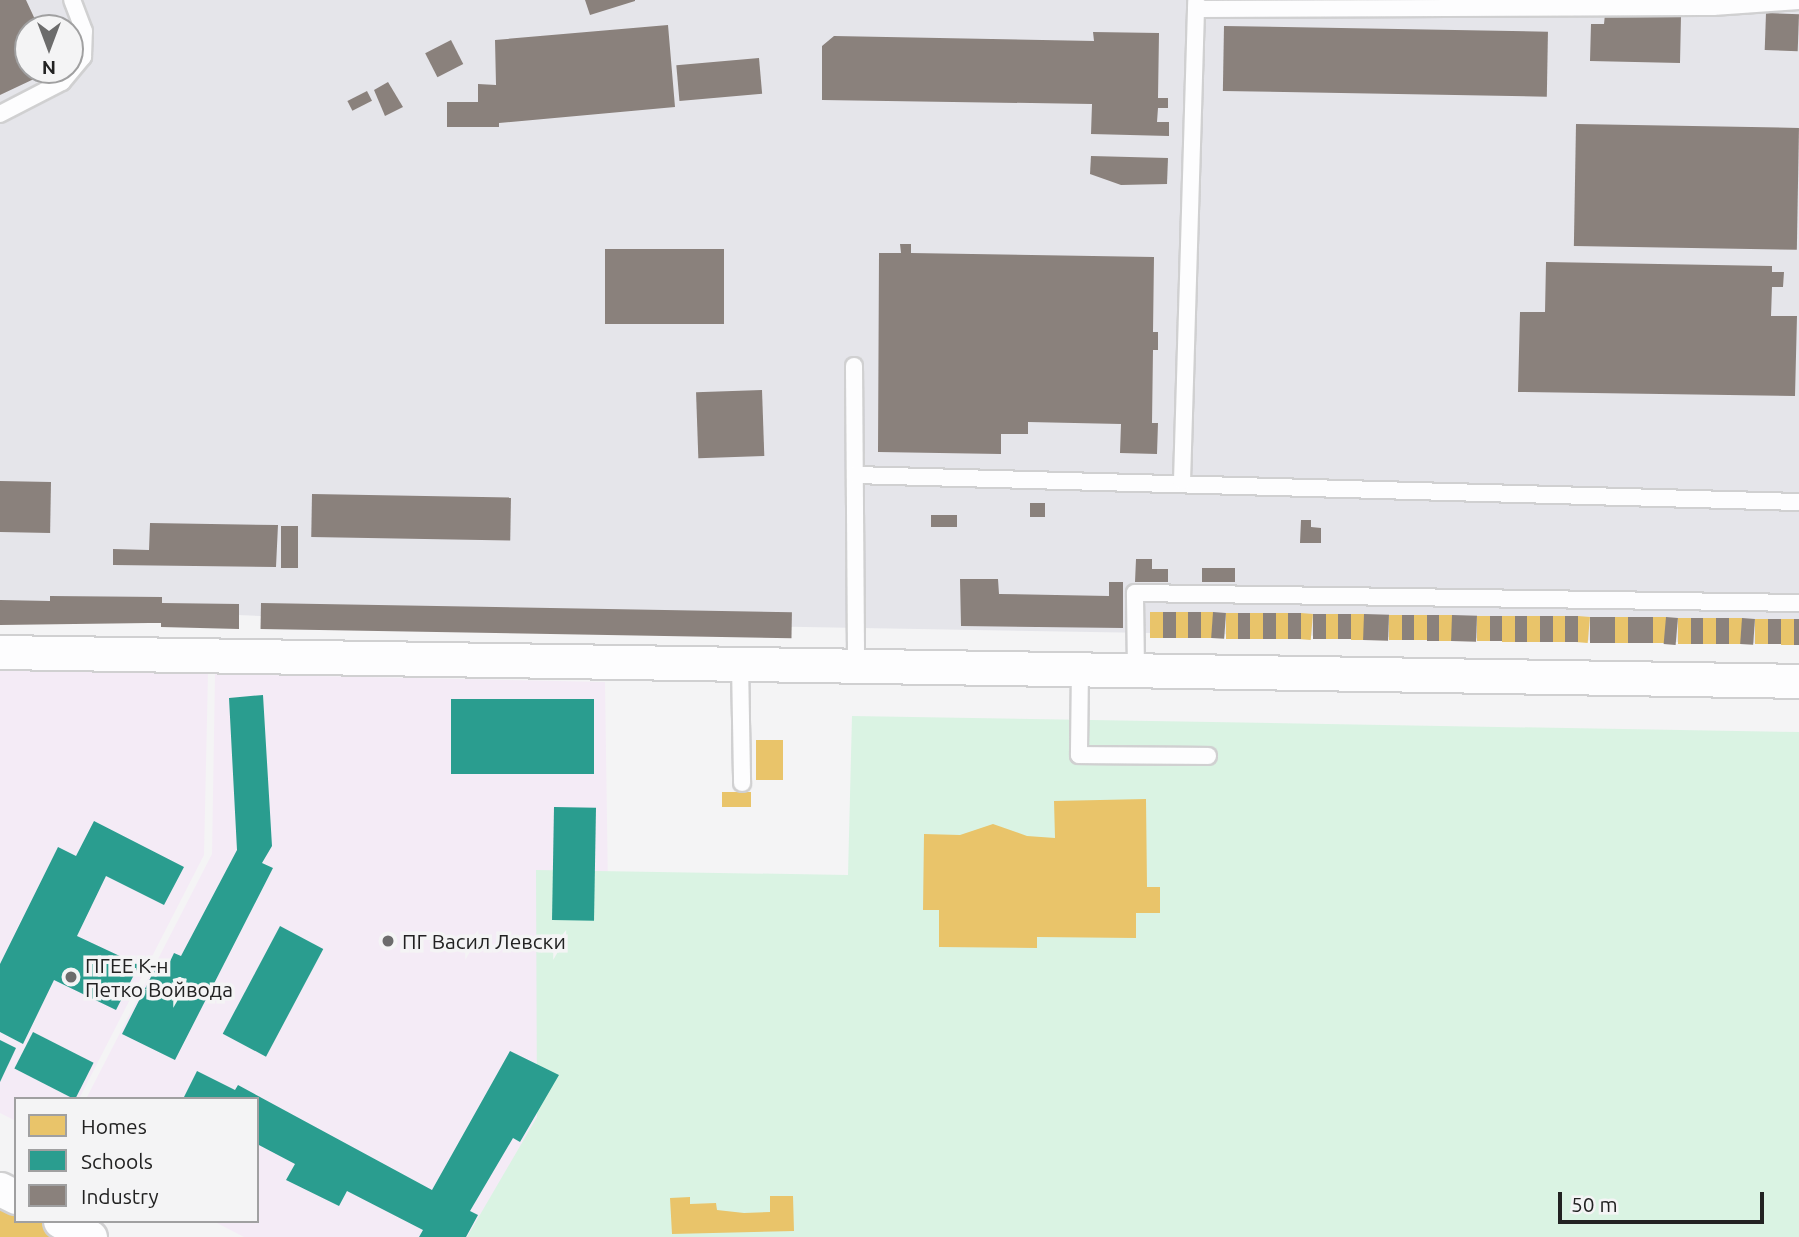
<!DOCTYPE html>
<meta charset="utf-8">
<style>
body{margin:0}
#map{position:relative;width:1799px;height:1237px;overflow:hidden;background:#f4f4f5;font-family:Ubuntu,sans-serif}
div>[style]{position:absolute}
.built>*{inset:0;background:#e5e5ea}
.education>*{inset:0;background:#f4ebf6}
.green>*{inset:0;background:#daf3e3}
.homes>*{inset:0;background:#e9c46a;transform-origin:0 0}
.schools>*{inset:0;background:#2a9d8f;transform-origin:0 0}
.industry>*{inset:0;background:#8a817c;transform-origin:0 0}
.roads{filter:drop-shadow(2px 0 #d0d0d1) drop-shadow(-2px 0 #d0d0d1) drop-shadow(0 2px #d0d0d1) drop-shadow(0 -2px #d0d0d1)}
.service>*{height:16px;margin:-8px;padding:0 8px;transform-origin:8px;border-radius:8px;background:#fdfdfe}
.minor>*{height:33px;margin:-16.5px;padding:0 16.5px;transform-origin:16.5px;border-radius:16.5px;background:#fdfdfe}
.dots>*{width:19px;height:19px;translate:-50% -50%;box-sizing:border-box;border:4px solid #f4f4f5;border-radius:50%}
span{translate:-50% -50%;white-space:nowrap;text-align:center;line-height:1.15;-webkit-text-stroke:7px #f4f4f5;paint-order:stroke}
.poi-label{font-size:21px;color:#222}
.left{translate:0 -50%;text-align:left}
.legend{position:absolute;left:14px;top:1097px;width:245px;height:126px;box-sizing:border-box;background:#f4f4f5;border:2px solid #a0a0a1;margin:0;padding:9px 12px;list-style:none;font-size:21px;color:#222}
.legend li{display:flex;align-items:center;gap:14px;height:35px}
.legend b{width:35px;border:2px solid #a0a0a1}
.north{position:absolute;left:14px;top:14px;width:70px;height:70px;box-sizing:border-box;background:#f4f4f5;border:2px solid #a0a0a1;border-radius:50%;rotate:180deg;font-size:19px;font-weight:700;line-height:28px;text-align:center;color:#222}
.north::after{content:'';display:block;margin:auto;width:24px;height:32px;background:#6c6c6c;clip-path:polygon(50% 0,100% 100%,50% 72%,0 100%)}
.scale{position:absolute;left:1558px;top:1192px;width:206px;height:32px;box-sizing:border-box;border:4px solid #222;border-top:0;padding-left:9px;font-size:21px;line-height:24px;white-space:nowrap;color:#222;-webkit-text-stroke:5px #f4f4f5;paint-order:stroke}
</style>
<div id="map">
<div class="built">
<i style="clip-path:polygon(evenodd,0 0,1799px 0,1799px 644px,330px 619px,0 605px,0 0,28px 28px,70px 28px,70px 70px,28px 70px,28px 28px)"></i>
</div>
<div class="education">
<i style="clip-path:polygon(0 669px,208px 673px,204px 855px,79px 1099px,16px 1099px,16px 1121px,0 1113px)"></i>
<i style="clip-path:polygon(215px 674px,605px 682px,610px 1028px,488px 1237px,244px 1237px,213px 1221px,257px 1221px,257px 1099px,86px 1099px,212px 854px)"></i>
</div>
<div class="green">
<i style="clip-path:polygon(852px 716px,1799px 732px,1799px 1237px,467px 1237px,537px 1117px,536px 870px,848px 875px)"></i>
</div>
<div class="homes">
<i style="left:1150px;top:612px;width:13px;height:26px"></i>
<i style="left:1176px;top:612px;width:12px;height:26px"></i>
<i style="left:1201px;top:612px;width:12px;height:26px"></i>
<i style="left:1226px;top:613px;width:12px;height:26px"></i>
<i style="left:1250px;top:613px;width:13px;height:26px"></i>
<i style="left:1276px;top:613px;width:12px;height:26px"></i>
<i style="left:1301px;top:613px;width:12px;height:26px;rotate:5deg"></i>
<i style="left:1326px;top:614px;width:12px;height:25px"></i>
<i style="left:1351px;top:614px;width:13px;height:26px"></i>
<i style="left:1389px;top:615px;width:13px;height:25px"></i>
<i style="left:1414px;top:615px;width:13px;height:25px"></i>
<i style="left:1439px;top:615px;width:13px;height:26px"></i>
<i style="left:1477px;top:616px;width:13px;height:25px"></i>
<i style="left:1502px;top:616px;width:13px;height:26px"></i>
<i style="left:1527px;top:616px;width:13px;height:26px"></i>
<i style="left:1553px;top:616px;width:12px;height:26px"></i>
<i style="left:1578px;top:616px;width:12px;height:26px;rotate:5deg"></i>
<i style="left:1615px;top:617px;width:13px;height:26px"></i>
<i style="left:1653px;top:617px;width:13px;height:26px"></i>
<i style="left:1678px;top:618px;width:13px;height:26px"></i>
<i style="left:1703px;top:618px;width:13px;height:26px"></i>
<i style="left:1729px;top:618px;width:13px;height:26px"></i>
<i style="left:1755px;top:619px;width:13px;height:25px"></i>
<i style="left:1781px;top:619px;width:13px;height:26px"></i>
<i style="left:756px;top:740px;width:27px;height:40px"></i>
<i style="left:722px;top:792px;width:29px;height:15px"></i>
<i style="clip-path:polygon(1146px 799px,1147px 887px,1160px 887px,1160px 913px,1136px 913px,1136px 938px,1037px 937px,1037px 948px,939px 947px,939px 910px,923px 910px,924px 834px,960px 835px,993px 824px,1027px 836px,1055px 838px,1054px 801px)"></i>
<i style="clip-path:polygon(770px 1196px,793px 1196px,794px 1231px,672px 1234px,670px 1198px,690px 1197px,690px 1204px,716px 1203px,717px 1210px,744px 1213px,770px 1212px)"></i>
<i style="clip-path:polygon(0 1200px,16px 1208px,16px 1221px,42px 1221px,74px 1237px,0 1237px)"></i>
</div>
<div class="schools">
<i style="clip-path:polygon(263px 695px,272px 846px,262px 863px,273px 868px,175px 1060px,122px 1034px,156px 967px,165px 972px,174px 953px,181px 956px,237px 850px,229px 698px)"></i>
<i style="left:451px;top:699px;width:143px;height:75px"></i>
<i style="left:554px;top:807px;width:42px;height:113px;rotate:1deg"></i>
<i style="clip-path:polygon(94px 821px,184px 867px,164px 905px,106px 876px,77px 936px,139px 965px,116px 1010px,54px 980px,23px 1044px,0 1032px,0 964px,58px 847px,76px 856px)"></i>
<i style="left:280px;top:926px;width:49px;height:122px;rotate:28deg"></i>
<i style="left:33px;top:1032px;width:68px;height:41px;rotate:27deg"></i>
<i style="clip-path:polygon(0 1040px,16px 1048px,0 1082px)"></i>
<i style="clip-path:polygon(510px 1051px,559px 1075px,520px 1142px,513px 1138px,470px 1211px,478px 1215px,466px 1237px,419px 1237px,423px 1230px,347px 1191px,339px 1206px,286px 1180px,295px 1164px,257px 1144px,257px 1099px,183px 1099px,197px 1071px,235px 1090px,238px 1085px,432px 1190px)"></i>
</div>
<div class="industry">
<i style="clip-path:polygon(0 0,26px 0,39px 28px,28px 28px,28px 70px,53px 70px,0 95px)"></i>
<i style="clip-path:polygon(585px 0,635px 0,635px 1px,590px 15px)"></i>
<i style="left:1766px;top:13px;width:33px;height:37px;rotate:2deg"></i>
<i style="clip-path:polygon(1605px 14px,1681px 16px,1680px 63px,1590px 61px,1591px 24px,1604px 24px)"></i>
<i style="clip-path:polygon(668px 25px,675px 107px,499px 123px,499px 127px,447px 127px,447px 102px,478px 102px,478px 84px,496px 85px,495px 40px)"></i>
<i style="left:1224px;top:26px;width:324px;height:65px;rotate:1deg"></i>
<i style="clip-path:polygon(1093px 32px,1159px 33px,1158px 98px,1168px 98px,1168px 108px,1158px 108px,1157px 122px,1169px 122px,1169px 136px,1091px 134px,1092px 104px,822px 100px,822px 46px,834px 36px,1094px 41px)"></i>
<i style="left:451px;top:40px;width:27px;height:29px;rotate:63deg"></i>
<i style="left:759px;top:58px;width:36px;height:83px;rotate:85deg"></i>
<i style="clip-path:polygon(388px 82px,403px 107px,385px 116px,374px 90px)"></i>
<i style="left:367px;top:91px;width:11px;height:22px;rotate:63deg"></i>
<i style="left:1576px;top:124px;width:223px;height:122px;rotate:1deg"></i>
<i style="clip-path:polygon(1091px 156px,1168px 158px,1167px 184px,1121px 185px,1090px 174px)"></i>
<i style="clip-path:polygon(900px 244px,911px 244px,911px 253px,1154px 257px,1153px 332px,1158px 332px,1158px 350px,1153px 350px,1152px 423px,1158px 423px,1157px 454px,1120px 453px,1121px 424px,1028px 422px,1028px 434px,1001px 434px,1001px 454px,878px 452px,879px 253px,901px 253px)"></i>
<i style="left:605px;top:249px;width:119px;height:75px"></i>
<i style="clip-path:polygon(1546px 262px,1772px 266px,1772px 272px,1784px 272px,1783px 287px,1772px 287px,1771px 316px,1797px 316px,1795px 396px,1518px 392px,1520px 312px,1545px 312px)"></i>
<i style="left:762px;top:390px;width:66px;height:66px;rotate:88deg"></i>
<i style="left:0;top:481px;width:51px;height:51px;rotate:1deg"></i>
<i style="left:312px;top:494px;width:199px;height:43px;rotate:1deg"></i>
<i style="left:1030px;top:503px;width:15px;height:14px"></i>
<i style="left:931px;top:515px;width:26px;height:12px"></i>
<i style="clip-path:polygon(1301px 520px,1311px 520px,1311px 527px,1321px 528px,1321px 543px,1300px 543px)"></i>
<i style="clip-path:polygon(150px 523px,278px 525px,276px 567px,113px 565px,113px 549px,149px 550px)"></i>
<i style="left:281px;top:526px;width:17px;height:42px"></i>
<i style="clip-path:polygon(1136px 559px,1152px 559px,1152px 569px,1168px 569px,1168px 582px,1135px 582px)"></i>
<i style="left:1202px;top:568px;width:33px;height:14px"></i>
<i style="clip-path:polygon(960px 579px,998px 579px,999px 594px,1109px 596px,1109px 582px,1123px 582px,1123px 628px,961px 626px)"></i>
<i style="clip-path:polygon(50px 596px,162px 597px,162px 603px,239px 604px,239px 629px,161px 627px,161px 623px,149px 623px,0 625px,0 600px,50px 601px)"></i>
<i style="left:261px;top:603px;width:531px;height:26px;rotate:1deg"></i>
<i style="left:1163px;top:612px;width:13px;height:26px"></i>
<i style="left:1188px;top:612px;width:13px;height:26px"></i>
<i style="left:1213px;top:612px;width:13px;height:26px;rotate:4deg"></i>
<i style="left:1238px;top:613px;width:12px;height:26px"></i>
<i style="left:1263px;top:613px;width:13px;height:26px"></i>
<i style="left:1288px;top:613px;width:13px;height:26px"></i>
<i style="left:1313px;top:614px;width:13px;height:25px"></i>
<i style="left:1338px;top:614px;width:13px;height:25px"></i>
<i style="left:1364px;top:614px;width:25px;height:26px;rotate:2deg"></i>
<i style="left:1402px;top:615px;width:12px;height:25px"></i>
<i style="left:1427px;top:615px;width:12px;height:26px"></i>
<i style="left:1452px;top:615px;width:25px;height:26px;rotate:2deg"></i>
<i style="left:1490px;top:616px;width:12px;height:25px"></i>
<i style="left:1515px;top:616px;width:12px;height:26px"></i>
<i style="left:1540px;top:616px;width:13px;height:26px"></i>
<i style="left:1565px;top:616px;width:13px;height:26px"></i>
<i style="left:1590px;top:617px;width:25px;height:26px"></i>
<i style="left:1628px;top:617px;width:25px;height:26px"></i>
<i style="left:1666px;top:617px;width:12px;height:27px;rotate:5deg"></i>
<i style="left:1691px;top:618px;width:12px;height:26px"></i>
<i style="left:1716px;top:618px;width:13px;height:26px"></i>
<i style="left:1742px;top:618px;width:13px;height:26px;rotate:4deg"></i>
<i style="left:1768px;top:619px;width:13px;height:25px"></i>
<i style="left:1794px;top:619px;width:5px;height:26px"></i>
</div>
<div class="roads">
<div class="service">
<i style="left:1196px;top:9px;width:517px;rotate:-0.22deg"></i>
<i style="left:1713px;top:7px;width:86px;rotate:-4deg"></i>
<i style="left:0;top:114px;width:70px;rotate:-27.3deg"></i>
<i style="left:62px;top:82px;width:33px;rotate:-50deg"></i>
<i style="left:83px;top:57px;width:26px;rotate:-88deg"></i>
<i style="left:84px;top:31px;width:33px;rotate:-111deg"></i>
<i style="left:854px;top:366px;width:299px;rotate:89.6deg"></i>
<i style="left:855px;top:475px;width:944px;rotate:1.64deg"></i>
<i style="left:1182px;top:481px;width:480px;rotate:-88.3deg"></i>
<i style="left:740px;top:663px;width:120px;rotate:89deg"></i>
<i style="left:1080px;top:668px;width:87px;rotate:90.7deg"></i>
<i style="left:1079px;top:755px;width:129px;rotate:0.4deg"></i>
<i style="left:1136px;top:669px;width:76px;rotate:-90.8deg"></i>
<i style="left:1135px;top:593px;width:664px;rotate:0.86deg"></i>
</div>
<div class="minor">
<i style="left:0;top:652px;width:1799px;rotate:0.92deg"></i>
<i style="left:0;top:1189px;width:18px;rotate:27deg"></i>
<i style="left:60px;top:1221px;width:34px;rotate:28deg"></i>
</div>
</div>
<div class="dots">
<i style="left:388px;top:941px;background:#6c6c6c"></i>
<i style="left:71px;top:977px;background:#6c6c6c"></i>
</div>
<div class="poi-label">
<span class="left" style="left:402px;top:941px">ПГ Васил Левски</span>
<span class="left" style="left:85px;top:977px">ПГЕЕ К-н<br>Петко Войвода</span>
</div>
<ul class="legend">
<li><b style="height:19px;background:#e9c46a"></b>Homes</li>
<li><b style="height:19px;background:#2a9d8f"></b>Schools</li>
<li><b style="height:19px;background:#8a817c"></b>Industry</li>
</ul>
<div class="north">N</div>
<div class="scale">50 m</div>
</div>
